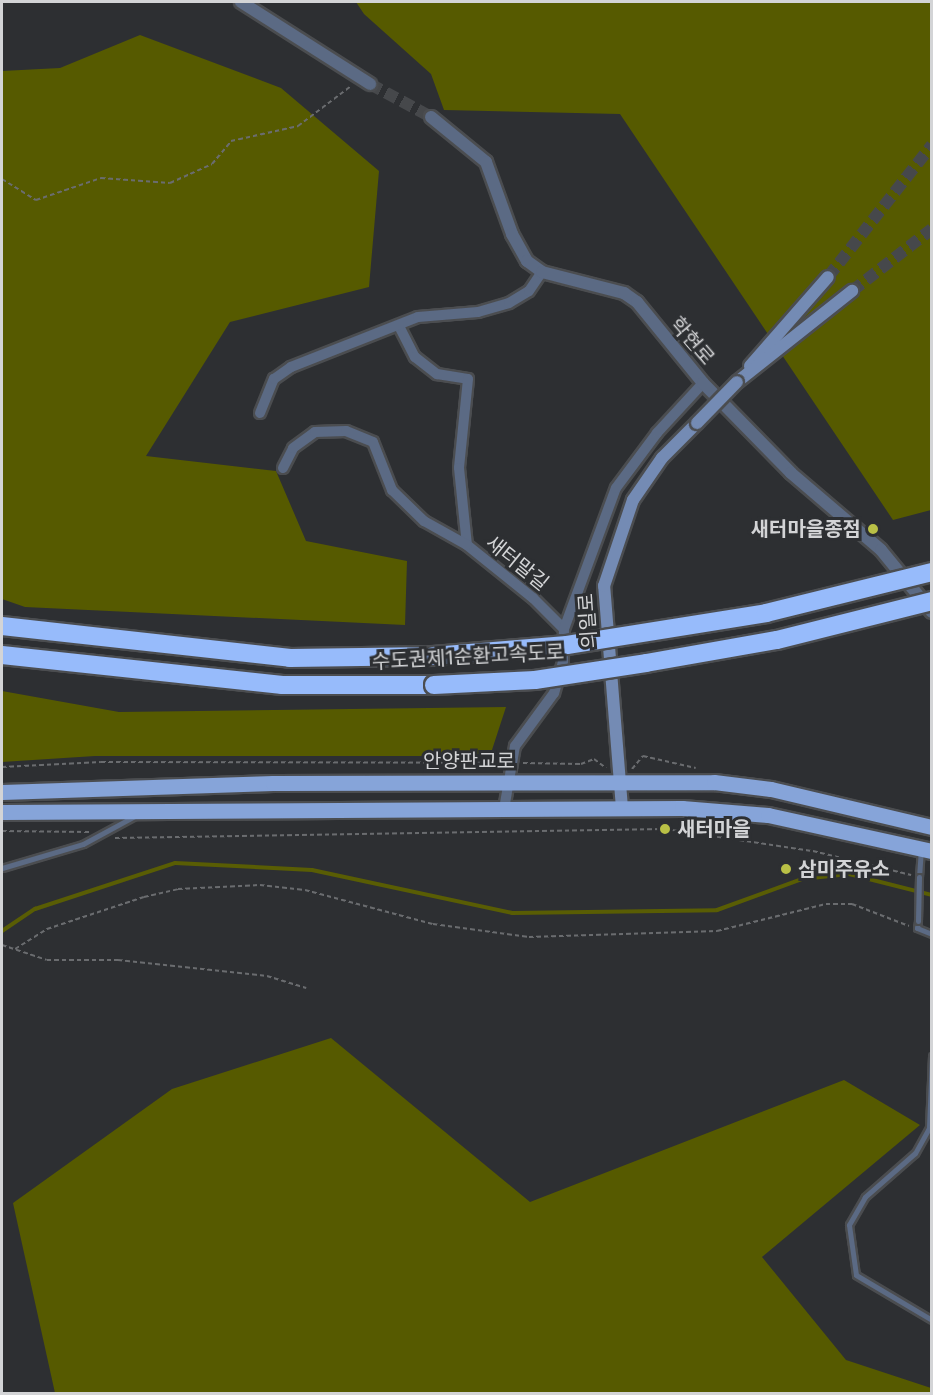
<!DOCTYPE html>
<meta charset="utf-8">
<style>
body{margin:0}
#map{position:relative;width:933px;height:1395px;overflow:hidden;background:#2d2f32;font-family:"Fira Sans","Noto Sans KR",sans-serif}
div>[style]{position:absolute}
.forest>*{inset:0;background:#565a00}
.stream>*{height:4px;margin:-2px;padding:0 2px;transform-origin:2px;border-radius:2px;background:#595d04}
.tertiary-tunnel>*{height:12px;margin-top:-6px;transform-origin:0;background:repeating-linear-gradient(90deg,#46484b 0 12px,transparent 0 18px)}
.secondary-tunnel>*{height:12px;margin-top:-6px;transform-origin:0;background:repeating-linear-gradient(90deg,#46484b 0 12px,transparent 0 18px)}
.path>*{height:2px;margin-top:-1px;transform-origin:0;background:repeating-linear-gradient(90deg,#6a6c6f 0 4.5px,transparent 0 7.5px)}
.roads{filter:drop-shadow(2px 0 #4b4d50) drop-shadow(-2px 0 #4b4d50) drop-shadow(0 2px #4b4d50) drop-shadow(0 -2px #4b4d50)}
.service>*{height:5px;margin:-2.5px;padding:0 2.5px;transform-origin:2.5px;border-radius:2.5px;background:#5b6a84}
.minor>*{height:10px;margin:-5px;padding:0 5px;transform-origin:5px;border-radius:5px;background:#5b6a84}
.tertiary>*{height:12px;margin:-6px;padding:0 6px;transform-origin:6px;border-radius:6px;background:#5b6a84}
.secondary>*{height:12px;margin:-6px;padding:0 6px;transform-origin:6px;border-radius:6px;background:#748bb4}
.primary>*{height:15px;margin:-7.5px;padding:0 7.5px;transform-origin:7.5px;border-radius:7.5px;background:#86a4d9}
.motorway>*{height:18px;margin:-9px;padding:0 9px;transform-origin:9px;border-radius:9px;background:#97bbfb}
.bridges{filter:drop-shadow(2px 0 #4b4d50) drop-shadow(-2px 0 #4b4d50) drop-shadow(0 2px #4b4d50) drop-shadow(0 -2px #4b4d50)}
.service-bridge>*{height:5px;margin:-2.5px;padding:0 2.5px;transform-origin:2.5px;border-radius:2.5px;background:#5b6a84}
.secondary-bridge>*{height:12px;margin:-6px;padding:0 6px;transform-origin:6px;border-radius:6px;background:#748bb4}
.motorway-bridge>*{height:18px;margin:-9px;padding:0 9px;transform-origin:9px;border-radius:9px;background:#97bbfb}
.dots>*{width:16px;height:16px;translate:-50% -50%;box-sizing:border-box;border:3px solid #2d2f32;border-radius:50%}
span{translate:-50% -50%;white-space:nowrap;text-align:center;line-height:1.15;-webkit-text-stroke:6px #2d2f32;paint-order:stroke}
.street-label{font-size:20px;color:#d3d4d6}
.poi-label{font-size:20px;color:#d3d4d6;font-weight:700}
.right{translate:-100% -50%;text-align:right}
.left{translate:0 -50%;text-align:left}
.frame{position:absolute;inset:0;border:3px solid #d3d4d6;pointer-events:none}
</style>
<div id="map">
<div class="forest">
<i style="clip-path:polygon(356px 2px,931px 2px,931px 510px,893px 520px,620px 114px,444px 110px,431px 74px,364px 14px)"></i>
<i style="clip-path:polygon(140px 35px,281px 88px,379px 171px,369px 287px,230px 322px,146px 456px,276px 471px,306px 541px,407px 561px,405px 625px,25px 607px,2px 599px,2px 71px,60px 68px)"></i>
<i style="clip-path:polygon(2px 691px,119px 712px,506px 707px,490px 756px,95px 756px,2px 762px)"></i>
<i style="clip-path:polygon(331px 1038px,530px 1202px,844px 1080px,920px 1125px,762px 1257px,846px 1360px,931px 1388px,931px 1393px,55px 1393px,13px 1203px,172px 1089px)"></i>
</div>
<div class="stream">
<i style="left:2px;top:931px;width:40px;rotate:-34deg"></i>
<i style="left:35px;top:909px;width:147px;rotate:-18.2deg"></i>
<i style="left:175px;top:863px;width:137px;rotate:2.9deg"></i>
<i style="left:312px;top:870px;width:205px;rotate:12.1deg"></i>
<i style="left:512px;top:913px;width:205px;rotate:-0.8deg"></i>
<i style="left:717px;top:910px;width:90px;rotate:-20deg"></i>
<i style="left:802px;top:879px;width:47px;rotate:-6.1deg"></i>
<i style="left:849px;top:874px;width:86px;rotate:14.2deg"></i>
</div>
<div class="tertiary-tunnel">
<i style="left:370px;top:84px;width:69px;rotate:28.4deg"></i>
</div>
<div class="secondary-tunnel">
<i style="left:828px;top:277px;width:168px;rotate:-51.8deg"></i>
<i style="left:852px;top:291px;width:101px;rotate:-37.8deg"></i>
</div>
<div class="path">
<i style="left:2px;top:179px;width:40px;rotate:32deg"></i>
<i style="left:36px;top:200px;width:69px;rotate:-18.7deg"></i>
<i style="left:101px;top:178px;width:69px;rotate:4.1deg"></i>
<i style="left:170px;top:183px;width:46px;rotate:-24.3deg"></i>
<i style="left:212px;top:164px;width:30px;rotate:-50deg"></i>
<i style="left:231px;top:141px;width:69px;rotate:-12.6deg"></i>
<i style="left:298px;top:126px;width:66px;rotate:-37deg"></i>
<i style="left:523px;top:763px;width:58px;rotate:1deg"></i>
<i style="left:581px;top:764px;width:14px;rotate:-21deg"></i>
<i style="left:594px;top:759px;width:15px;rotate:37deg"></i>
<i style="left:2px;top:767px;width:99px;rotate:-2.9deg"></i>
<i style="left:101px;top:762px;width:401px;rotate:0.1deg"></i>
<i style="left:632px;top:769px;width:17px;rotate:-50deg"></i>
<i style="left:643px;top:756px;width:54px;rotate:12.8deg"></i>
<i style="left:2px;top:831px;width:87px;rotate:0.7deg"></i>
<i style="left:115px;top:838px;width:550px;rotate:-0.94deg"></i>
<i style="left:665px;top:829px;width:150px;rotate:8.5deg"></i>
<i style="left:813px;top:851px;width:101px;rotate:13.8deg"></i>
<i style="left:2px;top:945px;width:47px;rotate:18.4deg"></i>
<i style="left:47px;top:960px;width:71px"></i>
<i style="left:118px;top:960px;width:150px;rotate:6.1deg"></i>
<i style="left:267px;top:976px;width:41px;rotate:17.1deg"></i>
<i style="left:15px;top:949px;width:38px;rotate:-32deg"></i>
<i style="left:47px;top:929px;width:102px;rotate:-18.3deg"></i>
<i style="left:144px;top:897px;width:35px;rotate:-13deg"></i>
<i style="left:178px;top:889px;width:82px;rotate:-2.8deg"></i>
<i style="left:260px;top:885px;width:45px;rotate:6.3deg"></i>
<i style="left:305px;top:890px;width:132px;rotate:14.9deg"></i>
<i style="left:433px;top:924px;width:97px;rotate:7.7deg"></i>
<i style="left:529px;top:937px;width:188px;rotate:-1.8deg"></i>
<i style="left:717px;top:931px;width:112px;rotate:-13.9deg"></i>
<i style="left:826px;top:904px;width:26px"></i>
<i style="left:852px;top:904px;width:61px;rotate:21.1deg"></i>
</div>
<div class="roads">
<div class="service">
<i style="left:2px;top:868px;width:84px;rotate:-16.5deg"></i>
<i style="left:83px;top:844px;width:57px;rotate:-28.4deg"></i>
<i style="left:919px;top:877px;width:26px;rotate:-86deg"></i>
<i style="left:918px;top:921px;width:7px;rotate:98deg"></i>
<i style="left:917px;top:928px;width:16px;rotate:22deg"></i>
<i style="left:932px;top:1056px;width:72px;rotate:92.4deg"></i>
<i style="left:929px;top:1128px;width:29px;rotate:119deg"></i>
<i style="left:915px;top:1153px;width:67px;rotate:138.7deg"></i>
<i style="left:865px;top:1197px;width:32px;rotate:120deg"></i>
<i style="left:849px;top:1225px;width:50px;rotate:82deg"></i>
<i style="left:856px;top:1275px;width:88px;rotate:30.6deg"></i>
</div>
<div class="minor">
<i style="left:399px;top:326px;width:35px;rotate:63deg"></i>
<i style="left:415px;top:357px;width:28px;rotate:38deg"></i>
<i style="left:437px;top:374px;width:31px;rotate:9deg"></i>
<i style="left:468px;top:379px;width:89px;rotate:95.8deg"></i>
<i style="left:459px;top:468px;width:77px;rotate:84.1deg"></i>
<i style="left:467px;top:545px;width:85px;rotate:38.8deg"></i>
<i style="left:533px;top:598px;width:44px;rotate:45deg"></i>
<i style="left:564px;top:629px;width:33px;rotate:92deg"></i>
<i style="left:563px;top:662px;width:32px;rotate:106deg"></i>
<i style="left:554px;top:693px;width:66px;rotate:126.3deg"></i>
<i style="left:515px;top:746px;width:64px;rotate:99.9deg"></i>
<i style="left:260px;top:413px;width:37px;rotate:-68deg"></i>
<i style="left:274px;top:379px;width:21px;rotate:-35deg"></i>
<i style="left:291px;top:367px;width:136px;rotate:-21.5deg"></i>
<i style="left:418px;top:317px;width:60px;rotate:-4.8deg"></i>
<i style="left:478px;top:312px;width:32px;rotate:-16deg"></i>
<i style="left:509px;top:303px;width:23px;rotate:-31deg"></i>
<i style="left:529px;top:291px;width:23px;rotate:-56deg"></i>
<i style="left:283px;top:468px;width:22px;rotate:-63deg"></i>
<i style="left:293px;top:448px;width:27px;rotate:-36deg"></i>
<i style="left:315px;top:432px;width:31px;rotate:-2deg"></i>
<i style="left:346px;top:431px;width:29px;rotate:22deg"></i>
<i style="left:373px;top:442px;width:52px;rotate:68.4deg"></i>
<i style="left:392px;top:490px;width:45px;rotate:44.1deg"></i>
<i style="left:424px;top:521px;width:49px;rotate:29.2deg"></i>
<i style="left:564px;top:629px;width:150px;rotate:-69.8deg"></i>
<i style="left:616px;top:488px;width:69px;rotate:-53.3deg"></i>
<i style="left:657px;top:433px;width:68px;rotate:-47.4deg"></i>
</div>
<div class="tertiary">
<i style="left:241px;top:2px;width:153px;rotate:32.4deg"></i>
<i style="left:431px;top:117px;width:71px;rotate:39.3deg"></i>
<i style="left:486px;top:162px;width:77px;rotate:70.1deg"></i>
<i style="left:512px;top:234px;width:31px;rotate:61deg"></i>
<i style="left:527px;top:261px;width:19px;rotate:36deg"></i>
<i style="left:542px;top:272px;width:85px;rotate:14.4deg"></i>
<i style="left:624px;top:293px;width:16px;rotate:35deg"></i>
<i style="left:637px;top:302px;width:104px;rotate:50.8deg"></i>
<i style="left:703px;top:383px;width:126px;rotate:45.6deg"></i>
<i style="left:791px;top:473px;width:118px;rotate:40.5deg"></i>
<i style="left:881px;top:550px;width:80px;rotate:50.6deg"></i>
</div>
<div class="secondary">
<i style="left:750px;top:366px;width:118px;rotate:-48.8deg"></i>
<i style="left:737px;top:382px;width:147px;rotate:-38.4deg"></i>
<i style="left:622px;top:808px;width:223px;rotate:-94.6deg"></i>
<i style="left:604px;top:586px;width:91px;rotate:-71.4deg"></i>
<i style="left:633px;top:500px;width:51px;rotate:-55.4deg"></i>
<i style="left:662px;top:458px;width:49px;rotate:-45deg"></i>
</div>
<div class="primary">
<i style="left:2px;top:792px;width:271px;rotate:-1.9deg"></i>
<i style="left:273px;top:783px;width:441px;rotate:-0.1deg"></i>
<i style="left:714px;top:782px;width:57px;rotate:7deg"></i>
<i style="left:771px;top:789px;width:165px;rotate:13.3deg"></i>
<i style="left:2px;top:812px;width:680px;rotate:-0.34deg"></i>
<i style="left:682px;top:808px;width:86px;rotate:4.7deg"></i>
<i style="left:768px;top:815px;width:168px;rotate:12.4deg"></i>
</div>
<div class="motorway">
<i style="left:2px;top:626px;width:290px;rotate:6.3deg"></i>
<i style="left:290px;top:658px;width:143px;rotate:-0.8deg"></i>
<i style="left:2px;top:655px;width:282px;rotate:6.1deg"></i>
<i style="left:282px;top:685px;width:152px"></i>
</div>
</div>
<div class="bridges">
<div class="service-bridge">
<i style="left:918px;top:921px;width:44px;rotate:-88.7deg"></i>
</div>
<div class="secondary-bridge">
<i style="left:697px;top:423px;width:57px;rotate:-45.7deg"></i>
</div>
<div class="motorway-bridge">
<i style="left:433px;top:656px;width:134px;rotate:-4.7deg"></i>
<i style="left:567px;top:645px;width:202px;rotate:-9.1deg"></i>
<i style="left:766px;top:613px;width:171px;rotate:-13.9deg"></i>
<i style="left:434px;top:685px;width:101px;rotate:-2.8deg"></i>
<i style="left:535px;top:680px;width:112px;rotate:-8.7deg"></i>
<i style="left:646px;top:663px;width:133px;rotate:-10deg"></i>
<i style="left:777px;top:640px;width:160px;rotate:-14.1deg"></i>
</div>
</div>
<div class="dots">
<i style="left:873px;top:529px;background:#b9c046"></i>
<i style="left:665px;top:829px;background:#b9c046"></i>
<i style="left:786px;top:869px;background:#b9c046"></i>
</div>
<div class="street-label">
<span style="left:692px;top:341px;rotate:49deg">학현로</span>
<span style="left:517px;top:563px;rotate:39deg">새터말길</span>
<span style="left:588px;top:621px;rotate:-94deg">의일로</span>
<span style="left:468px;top:657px;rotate:-3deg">수도권제1순환고속도로</span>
<span style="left:469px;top:761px">안양판교로</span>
</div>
<div class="poi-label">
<span class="right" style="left:861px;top:529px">새터마을종점</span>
<span class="left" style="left:677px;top:829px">새터마을</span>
<span class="left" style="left:798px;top:869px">삼미주유소</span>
</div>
<div class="frame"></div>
</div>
